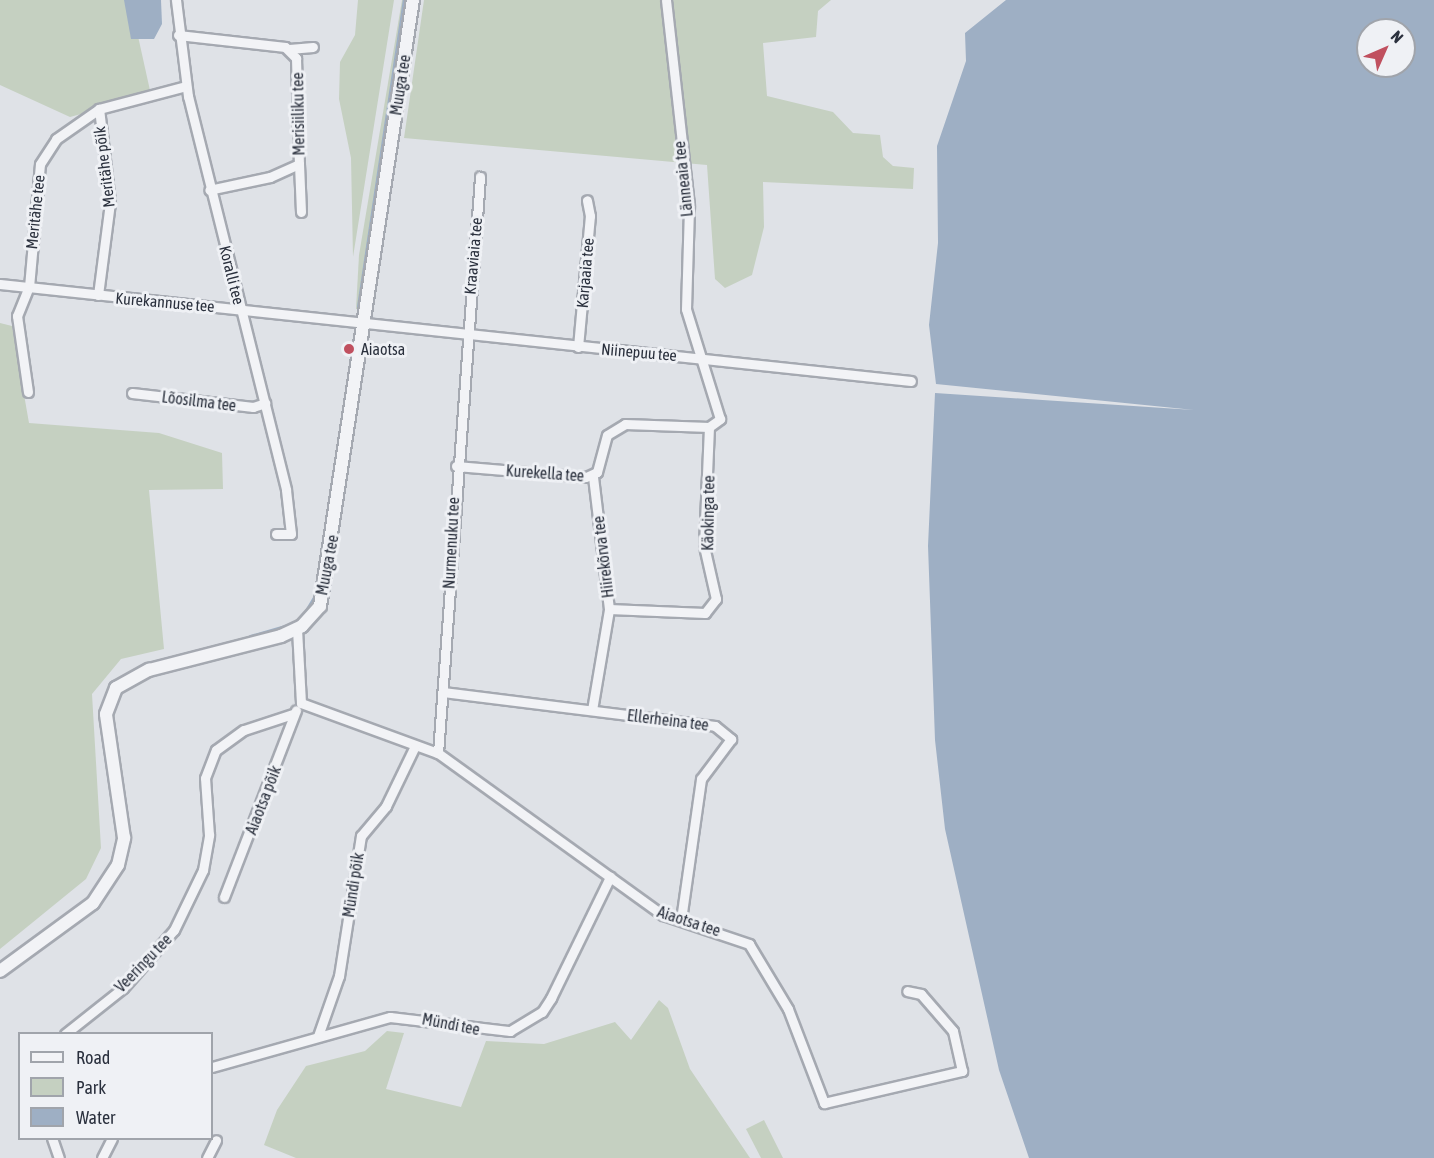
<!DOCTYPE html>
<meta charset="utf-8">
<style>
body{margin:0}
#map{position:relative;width:1434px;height:1158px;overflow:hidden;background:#dfe2e7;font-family:"Asap Condensed",sans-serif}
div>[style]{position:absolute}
.green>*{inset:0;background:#c5d0c1}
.water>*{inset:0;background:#9eafc4}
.stream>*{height:3px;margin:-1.5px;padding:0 1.5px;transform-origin:1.5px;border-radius:1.5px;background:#9eafc4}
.roads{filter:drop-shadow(2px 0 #a5a9b1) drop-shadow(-2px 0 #a5a9b1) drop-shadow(0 2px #a5a9b1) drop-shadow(0 -2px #a5a9b1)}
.minor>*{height:9px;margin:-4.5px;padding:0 4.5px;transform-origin:4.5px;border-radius:4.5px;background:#f2f3f6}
.tertiary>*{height:12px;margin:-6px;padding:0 6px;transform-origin:6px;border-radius:6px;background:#f2f3f6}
.dots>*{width:16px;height:16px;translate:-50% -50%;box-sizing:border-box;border:3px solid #eff1f5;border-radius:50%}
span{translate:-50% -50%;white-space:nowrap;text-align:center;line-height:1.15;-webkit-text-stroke:6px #eff1f5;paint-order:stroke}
.street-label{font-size:16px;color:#2a303d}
.poi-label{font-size:16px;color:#2a303d}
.left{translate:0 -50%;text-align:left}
.legend{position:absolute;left:18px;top:1032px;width:195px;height:108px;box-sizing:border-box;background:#eff1f5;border:2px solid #a0a4ab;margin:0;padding:8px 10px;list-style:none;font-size:18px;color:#2a303d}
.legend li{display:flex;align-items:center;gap:12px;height:30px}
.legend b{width:30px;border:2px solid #a0a4ab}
.north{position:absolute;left:1356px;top:18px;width:60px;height:60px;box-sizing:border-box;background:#eff1f5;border:2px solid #a0a4ab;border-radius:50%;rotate:45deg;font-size:16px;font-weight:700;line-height:24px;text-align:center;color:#2a303d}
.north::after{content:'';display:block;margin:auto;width:21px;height:27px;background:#c0505f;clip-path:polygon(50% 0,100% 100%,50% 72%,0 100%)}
</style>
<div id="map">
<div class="green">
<i style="clip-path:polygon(0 0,130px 0,151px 95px,70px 117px,0 85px)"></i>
<i style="clip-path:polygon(358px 0,394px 0,353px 257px,351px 158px,339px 99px,340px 62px,355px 35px)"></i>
<i style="clip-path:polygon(402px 0,409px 0,363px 309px,356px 309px,359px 255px)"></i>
<i style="clip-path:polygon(424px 0,831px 0,818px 11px,816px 37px,763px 43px,767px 96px,833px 112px,853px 133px,880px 135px,883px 157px,893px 166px,914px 168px,913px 189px,763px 182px,764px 227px,752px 275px,725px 288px,715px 279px,707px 165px,404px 138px)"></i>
<i style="clip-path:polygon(0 323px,12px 326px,29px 423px,159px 433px,222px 453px,223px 489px,149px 490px,164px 649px,121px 659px,92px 694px,101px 848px,86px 879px,0 949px)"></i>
<i style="clip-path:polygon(659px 1000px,668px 1008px,690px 1069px,750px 1158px,296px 1158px,264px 1145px,277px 1110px,306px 1066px,365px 1051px,387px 1031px,404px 1033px,386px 1089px,461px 1107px,486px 1041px,544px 1044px,615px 1022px,631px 1040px)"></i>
<i style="clip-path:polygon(764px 1120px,783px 1158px,761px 1158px,746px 1129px)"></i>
</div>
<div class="water">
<i style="clip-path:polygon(124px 0,161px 0,162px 24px,154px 39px,131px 39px)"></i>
<i style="clip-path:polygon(evenodd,1006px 0,1434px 0,1434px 1158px,1029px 1158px,999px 1070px,945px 829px,935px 740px,928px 546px,935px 393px,1194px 410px,936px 384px,929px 325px,938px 243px,937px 146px,966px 61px,965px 33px,1006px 0,1368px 30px,1404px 30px,1404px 66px,1368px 66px,1368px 30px)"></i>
</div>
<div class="stream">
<i style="left:358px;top:306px;width:309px;rotate:-81.5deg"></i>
<i style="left:334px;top:475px;width:99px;rotate:-81.3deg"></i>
<i style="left:302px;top:617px;width:26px;rotate:-59deg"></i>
<i style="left:315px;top:595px;width:38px;rotate:-81deg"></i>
<i style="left:250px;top:636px;width:47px;rotate:-16.1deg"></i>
</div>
<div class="roads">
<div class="minor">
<i style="left:176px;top:0;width:97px;rotate:82.9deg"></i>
<i style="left:188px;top:96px;width:406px;rotate:76deg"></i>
<i style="left:286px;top:490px;width:44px;rotate:83.5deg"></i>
<i style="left:291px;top:534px;width:15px;rotate:180deg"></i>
<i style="left:178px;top:35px;width:108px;rotate:6.4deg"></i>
<i style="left:285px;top:47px;width:16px;rotate:45deg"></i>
<i style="left:296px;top:58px;width:106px;rotate:88.4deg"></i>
<i style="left:299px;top:164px;width:32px;rotate:156deg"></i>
<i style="left:270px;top:177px;width:62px;rotate:168deg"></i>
<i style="left:289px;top:49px;width:24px;rotate:-5deg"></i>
<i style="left:299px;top:164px;width:48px;rotate:87.6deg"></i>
<i style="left:0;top:284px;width:916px;rotate:6.08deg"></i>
<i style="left:98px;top:295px;width:94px;rotate:-82.6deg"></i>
<i style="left:110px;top:202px;width:94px;rotate:-96.7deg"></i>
<i style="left:578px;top:347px;width:132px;rotate:-84.8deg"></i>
<i style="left:590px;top:216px;width:16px;rotate:-101deg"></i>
<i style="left:28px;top:392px;width:77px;rotate:-98.2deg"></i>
<i style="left:17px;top:316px;width:31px;rotate:-68deg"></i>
<i style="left:29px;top:287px;width:123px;rotate:-84.9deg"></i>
<i style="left:40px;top:164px;width:30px;rotate:-57deg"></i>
<i style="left:56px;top:139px;width:52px;rotate:-34.9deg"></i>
<i style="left:99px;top:109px;width:90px;rotate:-14.8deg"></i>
<i style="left:132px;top:393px;width:122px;rotate:6.6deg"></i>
<i style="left:253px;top:407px;width:13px;rotate:-18deg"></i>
<i style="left:456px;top:466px;width:130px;rotate:4.8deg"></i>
<i style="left:586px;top:477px;width:12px;rotate:-24deg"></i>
<i style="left:597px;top:472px;width:38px;rotate:-75deg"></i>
<i style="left:607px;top:435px;width:21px;rotate:-31deg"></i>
<i style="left:625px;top:424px;width:84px;rotate:2deg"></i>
<i style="left:609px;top:609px;width:96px;rotate:2.4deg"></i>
<i style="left:705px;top:613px;width:18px;rotate:-52deg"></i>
<i style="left:716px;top:599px;width:54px;rotate:-102.8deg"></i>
<i style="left:704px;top:546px;width:119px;rotate:-87.6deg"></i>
<i style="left:709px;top:427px;width:14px;rotate:-36deg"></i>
<i style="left:720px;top:419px;width:115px;rotate:-107.2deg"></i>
<i style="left:686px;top:309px;width:104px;rotate:-88.3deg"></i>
<i style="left:689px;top:205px;width:206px;rotate:-96.4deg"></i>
<i style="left:297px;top:629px;width:74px;rotate:86.9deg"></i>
<i style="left:301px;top:703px;width:146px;rotate:20.1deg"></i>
<i style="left:438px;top:753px;width:277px;rotate:35.8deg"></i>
<i style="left:663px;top:915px;width:91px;rotate:18.6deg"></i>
<i style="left:749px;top:944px;width:76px;rotate:59deg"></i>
<i style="left:788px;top:1009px;width:101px;rotate:69deg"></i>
<i style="left:824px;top:1103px;width:142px;rotate:-13.1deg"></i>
<i style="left:962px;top:1071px;width:41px;rotate:-102.7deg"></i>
<i style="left:953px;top:1031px;width:49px;rotate:-130.9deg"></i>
<i style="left:921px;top:994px;width:14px;rotate:-168deg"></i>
<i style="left:443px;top:692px;width:274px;rotate:7.1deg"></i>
<i style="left:715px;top:726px;width:21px;rotate:39deg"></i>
<i style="left:731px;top:739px;width:50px;rotate:126.9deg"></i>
<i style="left:701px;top:779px;width:141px;rotate:98.1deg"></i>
<i style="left:592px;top:710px;width:102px;rotate:-80.4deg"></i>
<i style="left:609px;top:609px;width:134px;rotate:-96.9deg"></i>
<i style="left:438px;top:753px;width:578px;rotate:-85.83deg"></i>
<i style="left:224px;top:897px;width:200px;rotate:-68.9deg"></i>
<i style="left:65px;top:1034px;width:74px;rotate:-38.4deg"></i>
<i style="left:123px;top:988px;width:77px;rotate:-48.7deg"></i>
<i style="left:174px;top:930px;width:67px;rotate:-64.2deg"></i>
<i style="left:203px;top:870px;width:36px;rotate:-80deg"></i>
<i style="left:209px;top:835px;width:57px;rotate:-94deg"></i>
<i style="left:205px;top:778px;width:30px;rotate:-69deg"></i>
<i style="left:216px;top:750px;width:34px;rotate:-36deg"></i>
<i style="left:244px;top:730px;width:52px;rotate:-18.1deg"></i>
<i style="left:318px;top:1036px;width:64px;rotate:-70.7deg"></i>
<i style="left:339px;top:976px;width:142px;rotate:-81.1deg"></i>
<i style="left:361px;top:836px;width:39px;rotate:-50deg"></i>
<i style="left:386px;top:806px;width:67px;rotate:-64.2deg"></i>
<i style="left:212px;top:1067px;width:185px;rotate:-15.7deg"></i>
<i style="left:390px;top:1017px;width:121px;rotate:6.7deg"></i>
<i style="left:510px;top:1031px;width:37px;rotate:-31deg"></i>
<i style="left:542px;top:1012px;width:17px;rotate:-57deg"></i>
<i style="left:551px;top:998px;width:135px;rotate:-64deg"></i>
<i style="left:52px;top:1138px;width:21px;rotate:71deg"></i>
<i style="left:102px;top:1158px;width:22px;rotate:-63deg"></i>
<i style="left:207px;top:1158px;width:20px;rotate:-63deg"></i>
</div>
<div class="tertiary">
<i style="left:0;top:971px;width:115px;rotate:-36.2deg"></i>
<i style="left:93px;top:903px;width:45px;rotate:-56.7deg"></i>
<i style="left:118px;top:865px;width:28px;rotate:-77deg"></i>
<i style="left:124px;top:838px;width:125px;rotate:-98.3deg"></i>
<i style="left:106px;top:714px;width:28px;rotate:-69deg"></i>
<i style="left:116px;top:688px;width:38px;rotate:-29deg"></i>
<i style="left:149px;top:670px;width:136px;rotate:-14.4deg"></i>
<i style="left:281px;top:636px;width:23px;rotate:-25deg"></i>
<i style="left:302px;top:626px;width:27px;rotate:-48deg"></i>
<i style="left:320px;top:606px;width:613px;rotate:-81.28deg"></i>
</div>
</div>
<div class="dots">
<i style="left:349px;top:349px;background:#c0505f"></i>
</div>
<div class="street-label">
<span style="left:400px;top:85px;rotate:-81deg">Muuga tee</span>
<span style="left:298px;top:114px;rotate:-91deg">Merisiiliku tee</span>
<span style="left:104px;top:167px;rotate:-97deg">Meritähe põik</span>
<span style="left:683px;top:179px;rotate:-96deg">Länneaia tee</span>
<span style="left:35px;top:212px;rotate:-84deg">Meritähe tee</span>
<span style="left:473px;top:256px;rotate:-85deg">Kraaviaia tee</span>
<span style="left:585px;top:273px;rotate:-85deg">Karjaaia tee</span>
<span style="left:232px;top:275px;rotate:76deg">Koralli tee</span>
<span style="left:165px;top:302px;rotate:5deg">Kurekannuse tee</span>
<span style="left:639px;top:352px;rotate:5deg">Niinepuu tee</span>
<span style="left:199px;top:401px;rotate:7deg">Lõosilma tee</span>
<span style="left:545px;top:473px;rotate:4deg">Kurekella tee</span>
<span style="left:708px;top:513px;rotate:-89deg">Käokinga tee</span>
<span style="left:451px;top:543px;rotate:-87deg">Nurmenuku tee</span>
<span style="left:603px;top:557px;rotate:-97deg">Hiirekõrva tee</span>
<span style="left:327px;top:565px;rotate:-79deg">Muuga tee</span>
<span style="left:668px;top:720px;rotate:7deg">Ellerheina tee</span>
<span style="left:263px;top:800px;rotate:-69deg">Aiaotsa põik</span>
<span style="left:353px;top:885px;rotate:-81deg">Mündi põik</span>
<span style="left:689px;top:921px;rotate:18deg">Aiaotsa tee</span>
<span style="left:143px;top:963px;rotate:-46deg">Veeringu tee</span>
<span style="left:451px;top:1024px;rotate:11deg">Mündi tee</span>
</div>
<div class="poi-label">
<span class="left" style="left:361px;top:349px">Aiaotsa</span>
</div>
<ul class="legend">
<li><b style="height:8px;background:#f2f3f6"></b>Road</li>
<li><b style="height:16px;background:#c5d0c1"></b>Park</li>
<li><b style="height:16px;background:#9eafc4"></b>Water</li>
</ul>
<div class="north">N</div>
</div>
